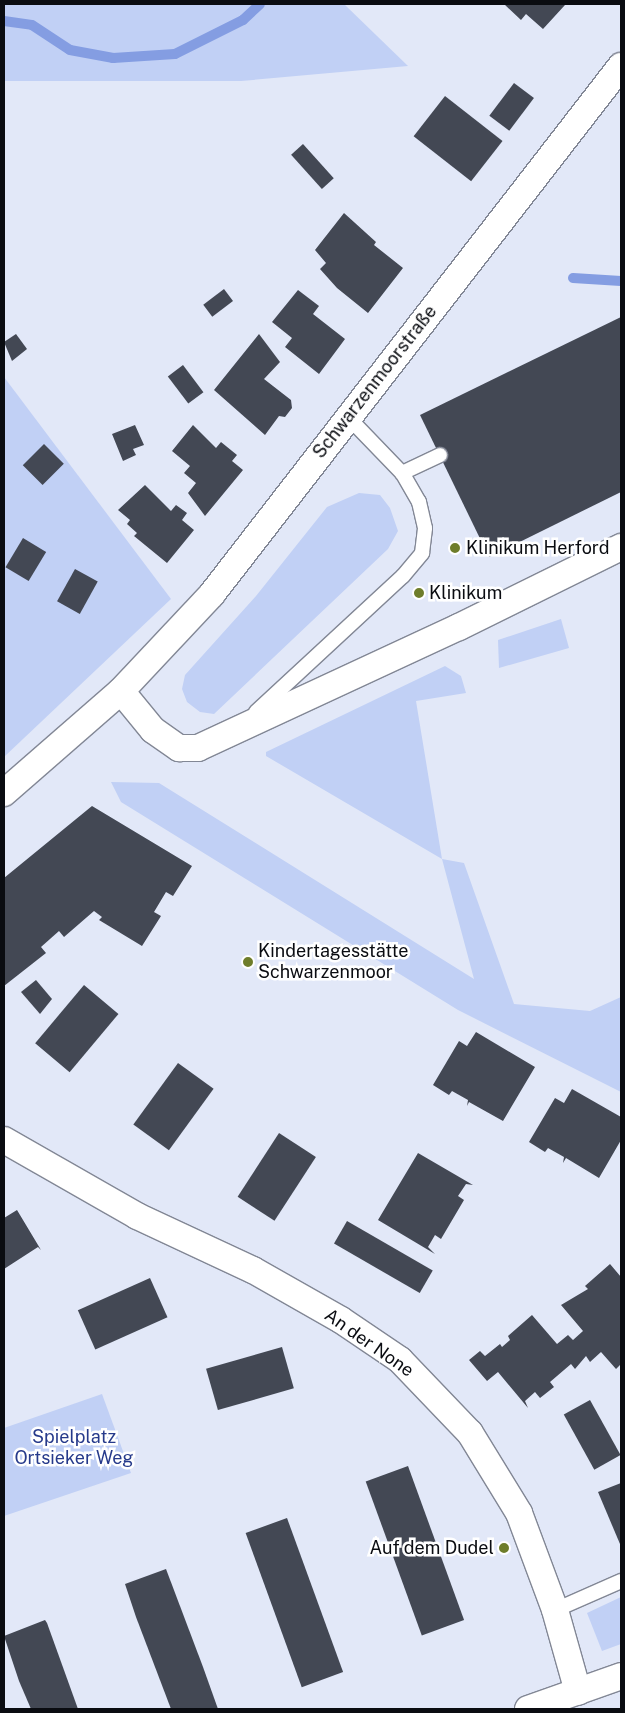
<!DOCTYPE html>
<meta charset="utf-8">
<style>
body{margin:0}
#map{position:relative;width:625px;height:1713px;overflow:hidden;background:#e2e8f8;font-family:"Public Sans",sans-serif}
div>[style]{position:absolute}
.green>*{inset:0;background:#c1d0f5}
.stream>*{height:10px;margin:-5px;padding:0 5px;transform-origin:5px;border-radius:5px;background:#849de2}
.building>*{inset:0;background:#434854;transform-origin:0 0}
.roads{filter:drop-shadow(1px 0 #828795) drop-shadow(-1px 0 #828795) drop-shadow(0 1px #828795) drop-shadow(0 -1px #828795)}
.lane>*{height:14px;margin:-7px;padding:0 7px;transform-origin:7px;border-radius:7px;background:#fff}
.street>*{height:26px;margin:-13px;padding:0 13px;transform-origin:13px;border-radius:13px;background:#fff}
.dots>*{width:14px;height:14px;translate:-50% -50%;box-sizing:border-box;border:2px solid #fff;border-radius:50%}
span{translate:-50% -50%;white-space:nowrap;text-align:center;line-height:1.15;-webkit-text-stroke:5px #fff;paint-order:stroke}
.street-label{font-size:18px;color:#0a0c11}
.poi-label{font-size:18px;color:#0a0c11}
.left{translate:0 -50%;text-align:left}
.right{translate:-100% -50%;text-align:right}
.park-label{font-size:18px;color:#263a8b}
.frame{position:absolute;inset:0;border:5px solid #0a0c11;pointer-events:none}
</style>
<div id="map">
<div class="green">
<i style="clip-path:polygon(4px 4px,344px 4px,408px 66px,241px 81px,4px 81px)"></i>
<i style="clip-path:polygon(4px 377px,171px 599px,4px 757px)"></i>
<i style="clip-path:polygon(359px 493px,380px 495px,390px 508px,398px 531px,388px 549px,214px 714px,200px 712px,187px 702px,182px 689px,185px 675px,256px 596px,327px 507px)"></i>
<i style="clip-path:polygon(561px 619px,569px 648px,499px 668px,498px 640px)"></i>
<i style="clip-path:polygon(445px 666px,461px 676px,466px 693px,416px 701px,442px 859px,464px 863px,514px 1004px,590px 1011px,621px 997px,621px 1092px,458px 1010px,121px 802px,111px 782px,159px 783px,474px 979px,442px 859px,266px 756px,266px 752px)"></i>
<i style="clip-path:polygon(102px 1394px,131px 1473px,4px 1516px,4px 1428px)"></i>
<i style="clip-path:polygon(621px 1597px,621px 1644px,602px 1651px,587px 1613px)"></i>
</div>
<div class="stream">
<i style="left:4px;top:21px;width:28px;rotate:8deg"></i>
<i style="left:32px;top:25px;width:45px;rotate:33.3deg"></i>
<i style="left:70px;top:50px;width:44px;rotate:10.5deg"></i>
<i style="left:113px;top:58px;width:62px;rotate:-3.7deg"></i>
<i style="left:175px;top:54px;width:76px;rotate:-26.6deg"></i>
<i style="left:243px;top:20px;width:23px;rotate:-43deg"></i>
<i style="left:573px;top:278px;width:48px;rotate:3.6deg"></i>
</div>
<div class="building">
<i style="clip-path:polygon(504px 4px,563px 4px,565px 5px,543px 29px,526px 14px,521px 20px)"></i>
<i style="left:514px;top:83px;width:25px;height:41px;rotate:37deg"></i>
<i style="left:445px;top:96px;width:73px;height:51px;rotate:38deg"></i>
<i style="left:303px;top:144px;width:46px;height:16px;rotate:48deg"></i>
<i style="clip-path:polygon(344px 213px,376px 242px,374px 245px,403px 268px,368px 313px,337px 288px,320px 269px,326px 263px,315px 250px)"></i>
<i style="left:224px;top:289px;width:15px;height:26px;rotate:53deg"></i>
<i style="clip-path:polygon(298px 290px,319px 306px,313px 314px,345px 339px,319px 374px,285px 347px,292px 338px,272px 322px)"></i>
<i style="clip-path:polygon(621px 317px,621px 492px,489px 557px,420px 415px)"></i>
<i style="clip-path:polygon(16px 334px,27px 349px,12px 361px,4px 342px)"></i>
<i style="clip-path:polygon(259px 334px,280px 362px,264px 379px,291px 400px,292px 408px,285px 417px,279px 416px,265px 435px,214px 390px)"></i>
<i style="left:183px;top:365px;width:34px;height:19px;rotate:53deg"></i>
<i style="clip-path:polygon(135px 425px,144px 445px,133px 449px,136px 455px,123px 461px,112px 434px)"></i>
<i style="clip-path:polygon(193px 425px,216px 448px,221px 442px,237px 455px,232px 461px,243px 470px,205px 516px,188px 493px,196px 483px,184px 473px,190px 466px,172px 451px)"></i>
<i style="left:44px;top:444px;width:28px;height:30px;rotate:45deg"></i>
<i style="clip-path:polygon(145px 485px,171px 511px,176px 505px,187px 513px,182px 520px,194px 530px,167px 563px,134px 536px,137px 533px,127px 524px,130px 520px,118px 510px)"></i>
<i style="left:23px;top:538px;width:27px;height:34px;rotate:31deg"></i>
<i style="left:75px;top:569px;width:26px;height:37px;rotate:29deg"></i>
<i style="clip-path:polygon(92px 806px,192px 866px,173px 896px,166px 892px,154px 912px,161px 916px,142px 946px,99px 920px,102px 917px,94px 911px,64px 937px,59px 931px,41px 947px,46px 953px,4px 986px,4px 878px)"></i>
<i style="clip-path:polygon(36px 980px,52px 999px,40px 1014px,21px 992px)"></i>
<i style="left:84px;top:985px;width:45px;height:76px;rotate:40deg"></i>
<i style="clip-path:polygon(476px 1032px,535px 1067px,503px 1121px,469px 1102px,467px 1106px,468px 1100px,452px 1091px,449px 1095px,433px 1085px,459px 1041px,467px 1046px)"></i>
<i style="left:178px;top:1063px;width:44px;height:76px;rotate:36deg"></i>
<i style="clip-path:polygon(572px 1089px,621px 1117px,621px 1140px,599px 1178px,566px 1158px,563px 1163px,564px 1157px,548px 1148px,545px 1152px,529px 1142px,555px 1098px,564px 1103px)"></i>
<i style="left:279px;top:1133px;width:44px;height:76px;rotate:33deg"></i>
<i style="clip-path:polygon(418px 1153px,473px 1185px,466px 1184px,458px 1196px,464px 1200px,441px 1239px,435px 1235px,428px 1247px,435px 1254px,378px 1220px)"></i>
<i style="clip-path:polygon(17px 1210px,41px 1250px,38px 1247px,4px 1269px,4px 1218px)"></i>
<i style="left:347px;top:1221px;width:99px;height:26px;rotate:30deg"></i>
<i style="clip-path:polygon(610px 1264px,621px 1277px,621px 1364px,616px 1369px,601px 1352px,590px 1362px,586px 1356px,575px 1369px,571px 1364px,550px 1382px,554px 1387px,540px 1398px,535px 1392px,525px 1401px,528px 1408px,498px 1372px,487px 1381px,469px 1360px,480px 1351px,485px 1356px,500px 1344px,502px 1347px,510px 1340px,508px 1336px,532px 1315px,557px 1344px,568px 1335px,573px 1340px,583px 1331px,561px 1305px,588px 1289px,585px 1286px)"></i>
<i style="left:150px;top:1278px;width:43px;height:79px;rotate:66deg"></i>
<i style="left:282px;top:1347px;width:43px;height:79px;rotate:74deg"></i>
<i style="left:590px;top:1400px;width:63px;height:30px;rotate:61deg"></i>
<i style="left:408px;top:1466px;width:164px;height:45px;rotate:70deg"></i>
<i style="clip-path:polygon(621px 1483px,621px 1543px,620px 1544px,598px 1492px)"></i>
<i style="left:287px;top:1518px;width:164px;height:44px;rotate:70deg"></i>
<i style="clip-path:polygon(166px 1569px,203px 1667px,218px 1709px,171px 1709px,136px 1617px,125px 1584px)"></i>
<i style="clip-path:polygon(45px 1620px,47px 1623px,78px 1709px,31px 1709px,19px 1681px,4px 1636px)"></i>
</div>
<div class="roads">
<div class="lane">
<i style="left:402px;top:473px;width:42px;rotate:-25.3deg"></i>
<i style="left:256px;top:712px;width:200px;rotate:-42.8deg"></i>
<i style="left:403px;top:576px;width:30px;rotate:-50deg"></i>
<i style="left:422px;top:553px;width:25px;rotate:-83deg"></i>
<i style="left:425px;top:528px;width:27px;rotate:-103deg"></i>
<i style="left:419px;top:502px;width:34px;rotate:-120deg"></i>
<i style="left:402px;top:473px;width:79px;rotate:-134deg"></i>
<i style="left:555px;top:1610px;width:72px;rotate:-23.7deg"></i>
</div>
<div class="street">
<i style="left:121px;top:691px;width:50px;rotate:50.6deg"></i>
<i style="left:153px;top:730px;width:32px;rotate:35deg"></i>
<i style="left:179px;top:748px;width:19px"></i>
<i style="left:198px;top:748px;width:288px;rotate:-24.9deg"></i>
<i style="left:459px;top:627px;width:181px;rotate:-26.3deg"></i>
<i style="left:4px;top:793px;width:155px;rotate:-41.1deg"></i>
<i style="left:121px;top:691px;width:133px;rotate:-46.8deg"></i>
<i style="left:212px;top:594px;width:668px;rotate:-52.24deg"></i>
<i style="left:4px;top:1140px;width:153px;rotate:29.7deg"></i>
<i style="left:137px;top:1216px;width:128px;rotate:25deg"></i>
<i style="left:253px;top:1270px;width:101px;rotate:29.6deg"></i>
<i style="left:341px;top:1320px;width:71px;rotate:34.1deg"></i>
<i style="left:400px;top:1360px;width:101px;rotate:46.2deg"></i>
<i style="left:470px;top:1433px;width:94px;rotate:58.5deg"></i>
<i style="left:519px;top:1513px;width:103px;rotate:69.6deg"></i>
<i style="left:555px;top:1610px;width:85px;rotate:74.3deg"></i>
<i style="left:528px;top:1709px;width:99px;rotate:-19.5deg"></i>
</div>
</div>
<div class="dots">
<i style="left:455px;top:548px;background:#6e7d2b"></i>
<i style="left:419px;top:593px;background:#6e7d2b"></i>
<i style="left:248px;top:962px;background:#6e7d2b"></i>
<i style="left:504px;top:1548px;background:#6e7d2b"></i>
</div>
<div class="street-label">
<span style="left:375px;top:382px;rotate:-52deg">Schwarzenmoorstraße</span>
<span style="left:369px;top:1343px;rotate:35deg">An der None</span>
</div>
<div class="poi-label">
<span class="left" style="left:466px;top:548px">Klinikum Herford</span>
<span class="left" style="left:429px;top:593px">Klinikum</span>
<span class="left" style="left:258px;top:962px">Kindertagesstätte<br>Schwarzenmoor</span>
<span class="right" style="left:494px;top:1548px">Auf dem Dudel</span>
</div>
<div class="park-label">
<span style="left:74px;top:1448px">Spielplatz<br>Ortsieker Weg</span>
</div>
<div class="frame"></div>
</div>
